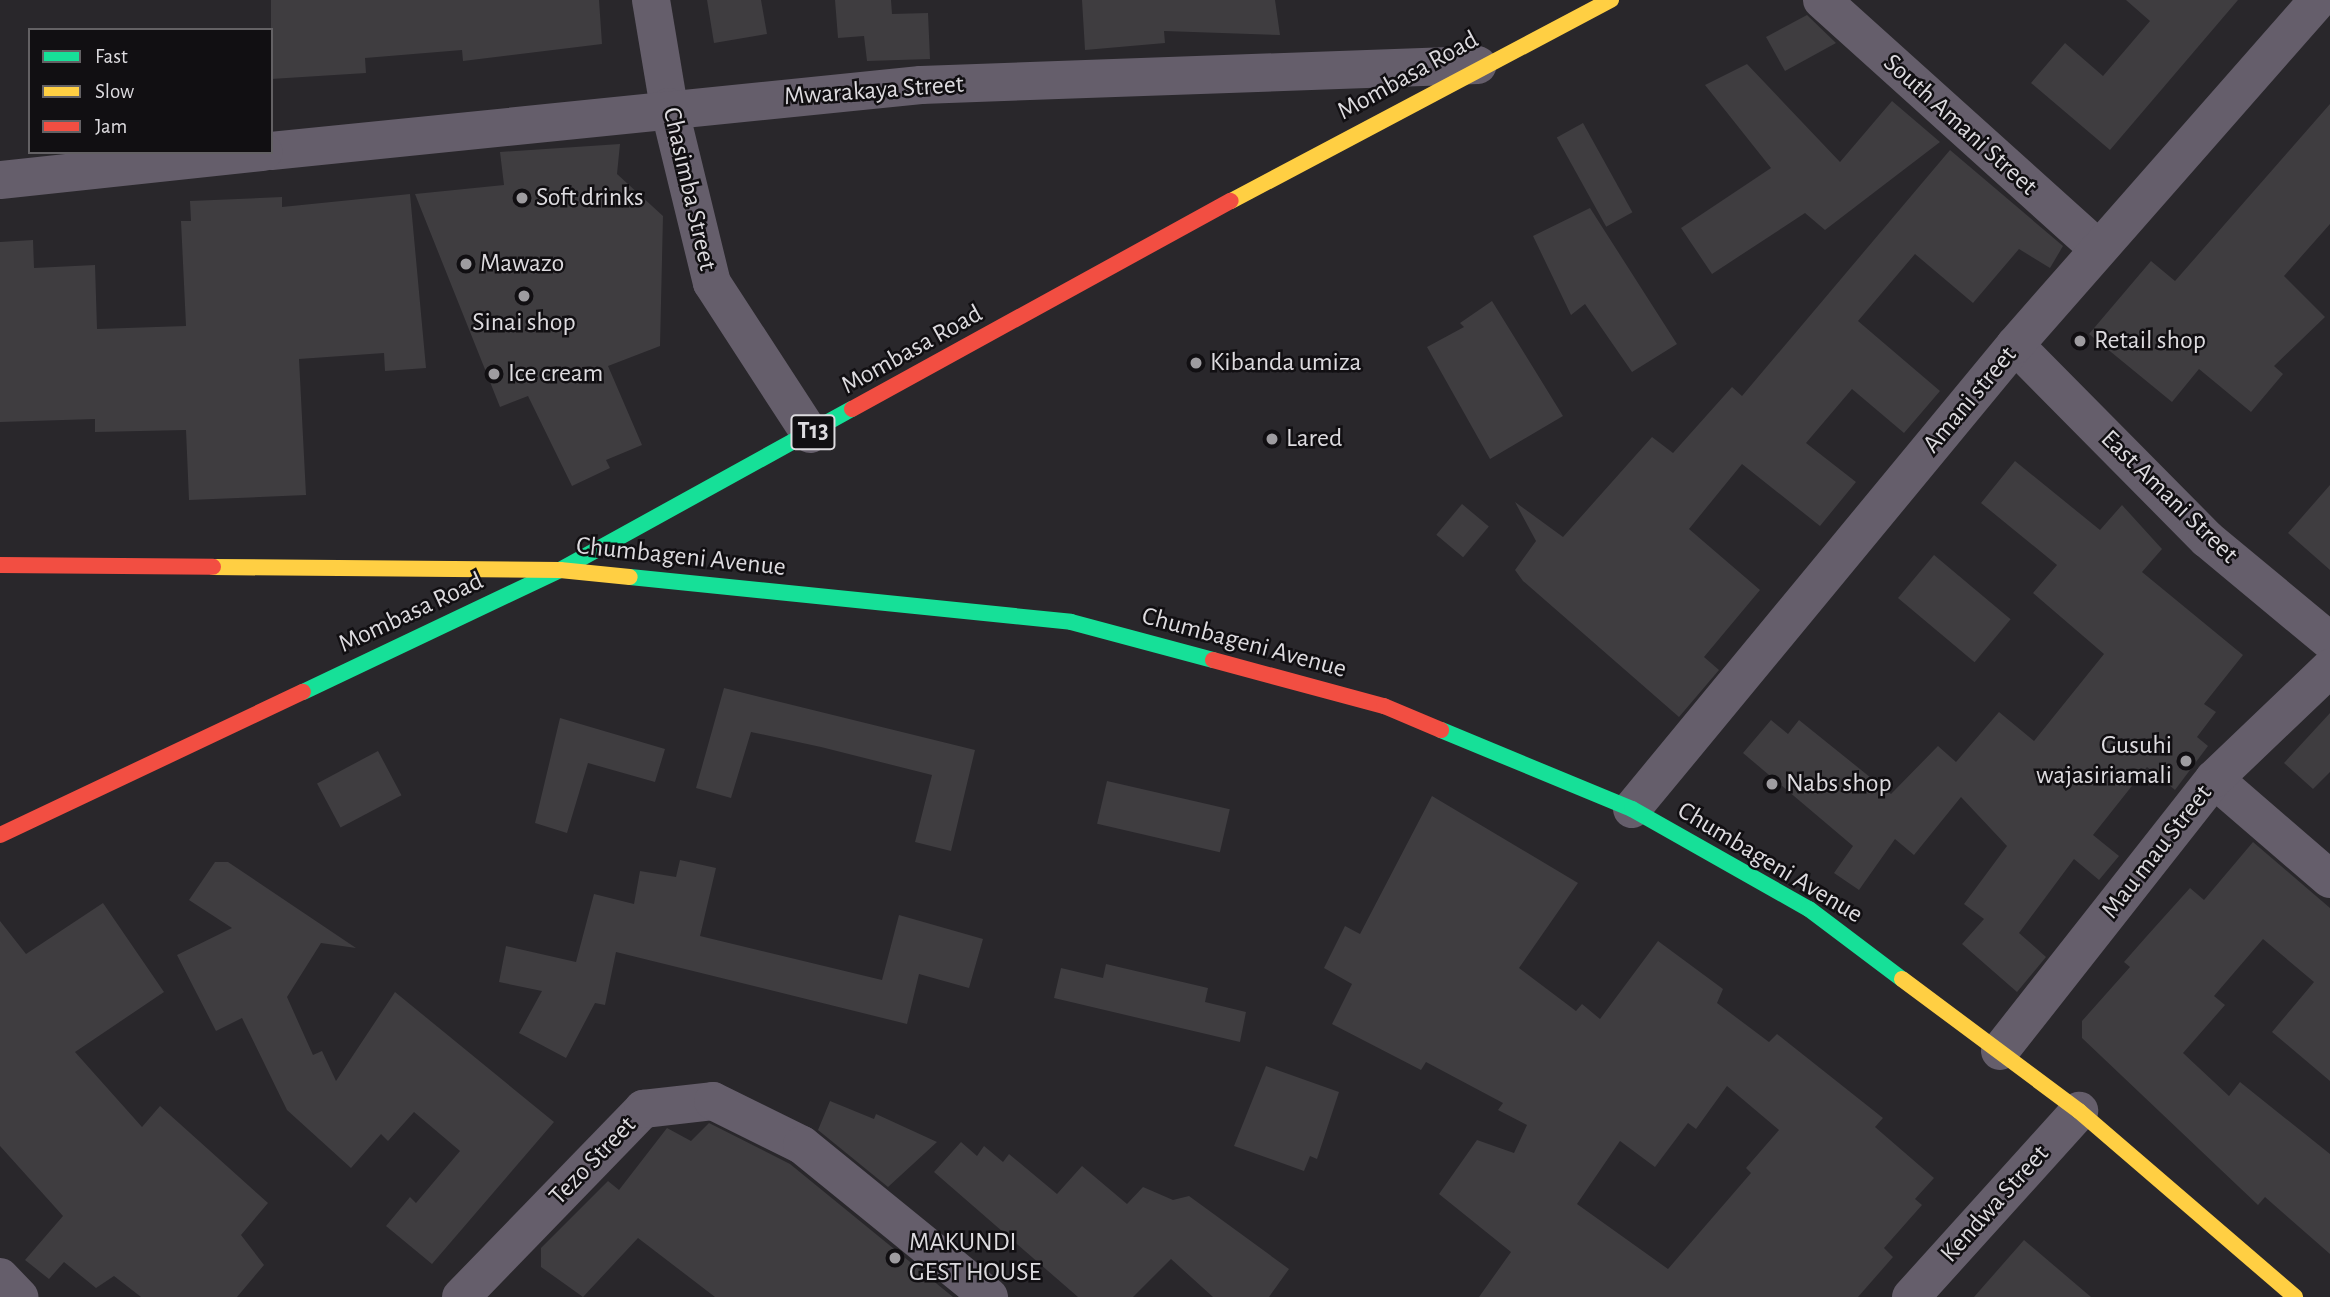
<!DOCTYPE html>
<style>
body{margin:0}
#map{position:relative;width:2330px;height:1297px;overflow:hidden;background:#29272b;font-family:"Alegreya Sans",sans-serif}
div>[style]{position:absolute}
.building>*{inset:0;background:#3f3d40;transform-origin:0 0}
.street>*{height:38px;margin:-19px;padding:0 19px;transform-origin:19px;border-radius:19px;background:#655e6b}
.fast>*{height:16px;margin:-8px;padding:0 8px;transform-origin:8px;border-radius:8px;background:#16e098}
.slow>*{height:16px;margin:-8px;padding:0 8px;transform-origin:8px;border-radius:8px;background:#ffcf43}
.jam>*{height:16px;margin:-8px;padding:0 8px;transform-origin:8px;border-radius:8px;background:#f24e42}
.dots>*{width:19px;height:19px;translate:-50% -50%;box-sizing:border-box;border:4px solid #110f12;border-radius:50%}
span{translate:-50% -50%;white-space:nowrap;text-align:center;line-height:1.15;-webkit-text-stroke:5px #110f12;paint-order:stroke}
.shield-label span{padding:2px 5px;background:#110f12;border:2px solid;border-radius:5px;-webkit-text-stroke-width:0}
.shield-label{font-size:24px;color:#dddbdf;font-weight:700}
.street-label{font-size:26px;color:#dddbdf}
.poi-label{font-size:26px;color:#dddbdf}
.left{translate:0 -50%;text-align:left}
.right{translate:-100% -50%;text-align:right}
.legend{position:absolute;left:28px;top:28px;width:245px;height:126px;box-sizing:border-box;background:#110f12;border:2px solid #636164;margin:0;padding:9px 12px;list-style:none;font-size:21px;color:#dddbdf}
.legend li{display:flex;align-items:center;gap:14px;height:35px}
.legend b{width:35px;border:2px solid #636164}
</style>
<div id="map">
<div class="building">
<i style="clip-path:polygon(271px 0,599px 0,602px 44px,463px 61px,462px 50px,365px 58px,366px 73px,271px 79px)"></i>
<i style="clip-path:polygon(707px 0,761px 0,767px 34px,714px 43px)"></i>
<i style="clip-path:polygon(835px 0,891px 0,892px 14px,928px 13px,930px 59px,867px 61px,864px 36px,838px 38px)"></i>
<i style="clip-path:polygon(1082px 0,1275px 0,1280px 35px,1164px 31px,1165px 43px,1085px 50px)"></i>
<i style="clip-path:polygon(2126px 0,2238px 0,2110px 150px,2031px 83px,2065px 43px,2103px 76px,2150px 21px)"></i>
<i style="clip-path:polygon(1807px 15px,1836px 43px,1785px 71px,1766px 37px)"></i>
<i style="clip-path:polygon(1747px 64px,1840px 162px,1892px 101px,1940px 142px,1825px 230px,1805px 213px,1712px 274px,1681px 228px,1771px 168px,1705px 85px)"></i>
<i style="clip-path:polygon(2330px 104px,2330px 224px,2284px 276px,2325px 317px,2274px 366px,2283px 374px,2251px 412px,2199px 369px,2172px 402px,2089px 334px,2151px 261px,2175px 281px)"></i>
<i style="left:1583px;top:123px;width:102px;height:30px;rotate:61deg"></i>
<i style="clip-path:polygon(620px 144px,617px 174px,663px 216px,660px 346px,608px 366px,642px 445px,606px 460px,610px 468px,572px 486px,528px 396px,500px 407px,415px 194px,504px 185px,500px 152px)"></i>
<i style="clip-path:polygon(1950px 150px,2063px 246px,2050px 268px,2019px 249px,1973px 303px,1915px 254px,1858px 321px,1940px 391px,1904px 433px,1852px 389px,1806px 443px,1856px 482px,1820px 526px,1742px 464px,1689px 529px,1760px 590px,1704px 657px,1719px 670px,1679px 717px,1523px 581px,1515px 570px,1536px 541px,1515px 502px,1563px 537px,1652px 437px,1673px 453px,1732px 387px,1742px 396px)"></i>
<i style="clip-path:polygon(410px 194px,426px 368px,385px 371px,384px 353px,299px 359px,306px 495px,189px 500px,186px 430px,95px 432px,95px 419px,0 422px,0 242px,33px 240px,34px 268px,95px 265px,97px 329px,186px 326px,181px 221px,191px 221px,190px 201px,282px 197px,282px 207px)"></i>
<i style="clip-path:polygon(1590px 208px,1677px 344px,1632px 372px,1585px 304px,1571px 315px,1533px 236px)"></i>
<i style="clip-path:polygon(1492px 301px,1563px 416px,1490px 459px,1427px 347px,1464px 327px,1460px 323px)"></i>
<i style="clip-path:polygon(2015px 461px,2100px 530px,2122px 505px,2162px 549px,2142px 572px,2243px 655px,2204px 704px,2216px 712px,2197px 737px,2208px 746px,2175px 790px,2147px 767px,2093px 835px,2119px 856px,2099px 880px,2074px 859px,2019px 933px,2046px 957px,2017px 992px,1962px 944px,1984px 919px,1964px 904px,2007px 846px,1961px 797px,1914px 855px,1895px 839px,1859px 890px,1834px 873px,1853px 846px,1743px 753px,1771px 720px,1788px 734px,1799px 720px,1891px 794px,1938px 746px,1956px 762px,1999px 712px,2034px 741px,2104px 654px,2033px 593px,2057px 565px,1981px 503px)"></i>
<i style="clip-path:polygon(2330px 485px,2330px 570px,2288px 533px)"></i>
<i style="left:1462px;top:504px;width:35px;height:40px;rotate:40deg"></i>
<i style="left:1934px;top:555px;width:100px;height:56px;rotate:40deg"></i>
<i style="clip-path:polygon(724px 688px,975px 750px,951px 851px,915px 842px,932px 775px,821px 747px,751px 732px,731px 798px,696px 788px)"></i>
<i style="clip-path:polygon(2330px 713px,2330px 772px,2313px 789px,2284px 763px)"></i>
<i style="clip-path:polygon(560px 718px,665px 749px,655px 782px,588px 763px,567px 833px,535px 823px)"></i>
<i style="left:378px;top:751px;width:50px;height:69px;rotate:62deg"></i>
<i style="left:1107px;top:781px;width:126px;height:44px;rotate:13deg"></i>
<i style="clip-path:polygon(evenodd,1432px 796px,1578px 883px,1519px 968px,1576px 1011px,1582px 1004px,1600px 1019px,1658px 941px,1723px 989px,1717px 1003px,1769px 1042px,1777px 1034px,1883px 1118px,1875px 1127px,1934px 1178px,1915px 1199px,1922px 1205px,1884px 1248px,1893px 1257px,1858px 1297px,1479px 1297px,1511px 1252px,1439px 1194px,1477px 1140px,1514px 1153px,1527px 1125px,1498px 1110px,1503px 1103px,1426px 1062px,1421px 1070px,1332px 1024px,1352px 984px,1324px 968px,1345px 926px,1360px 934px,1432px 796px,1727px 1086px,1779px 1130px,1746px 1168px,1751px 1173px,1668px 1269px,1577px 1204px,1620px 1141px,1655px 1167px,1688px 1123px,1696px 1129px,1727px 1086px)"></i>
<i style="clip-path:polygon(2253px 842px,2330px 908px,2330px 1081px,2272px 1032px,2314px 982px,2263px 939px,2214px 996px,2225px 1005px,2183px 1053px,2229px 1096px,2240px 1082px,2330px 1154px,2330px 1254px,2265px 1197px,2258px 1205px,2082px 1038px,2082px 1021px,2130px 967px,2124px 962px,2146px 937px,2190px 888px,2204px 900px)"></i>
<i style="clip-path:polygon(680px 860px,716px 868px,700px 936px,882px 980px,899px 915px,983px 939px,969px 988px,919px 974px,907px 1024px,616px 952px,605px 1005px,595px 1003px,566px 1058px,519px 1033px,542px 991px,499px 982px,506px 946px,576px 962px,594px 894px,634px 904px,640px 871px,676px 877px)"></i>
<i style="clip-path:polygon(215px 862px,228px 862px,356px 948px,321px 943px,287px 997px,313px 1055px,322px 1051px,336px 1081px,395px 992px,554px 1122px,432px 1264px,386px 1226px,410px 1197px,416px 1203px,460px 1151px,414px 1112px,388px 1141px,381px 1134px,351px 1168px,287px 1110px,242px 1018px,216px 1031px,177px 955px,232px 928px,189px 900px)"></i>
<i style="clip-path:polygon(103px 903px,164px 992px,75px 1052px,142px 1127px,160px 1106px,268px 1203px,241px 1235px,264px 1265px,237px 1297px,141px 1297px,114px 1276px,96px 1288px,64px 1262px,49px 1279px,25px 1260px,63px 1216px,0 1146px,0 921px,26px 954px)"></i>
<i style="clip-path:polygon(1106px 964px,1208px 988px,1205px 1002px,1246px 1012px,1240px 1042px,1054px 998px,1061px 968px,1103px 978px)"></i>
<i style="clip-path:polygon(1266px 1066px,1339px 1092px,1317px 1159px,1310px 1156px,1304px 1171px,1234px 1146px)"></i>
<i style="clip-path:polygon(830px 1101px,874px 1119px,876px 1114px,937px 1142px,888px 1187px,818px 1130px)"></i>
<i style="clip-path:polygon(709px 1123px,790px 1164px,953px 1297px,715px 1297px,638px 1238px,583px 1297px,541px 1267px,541px 1248px,608px 1181px,619px 1190px,667px 1128px,691px 1141px)"></i>
<i style="clip-path:polygon(961px 1142px,977px 1156px,984px 1146px,1003px 1162px,1009px 1154px,1057px 1194px,1082px 1166px,1127px 1204px,1143px 1187px,1173px 1200px,1189px 1196px,1289px 1269px,1269px 1297px,1213px 1297px,1171px 1259px,1133px 1297px,1078px 1297px,934px 1172px)"></i>
<i style="clip-path:polygon(2024px 1240px,2091px 1297px,1974px 1297px)"></i>
</div>
<div class="street">
<i style="left:651px;top:0;width:109px;rotate:80.5deg"></i>
<i style="left:669px;top:107px;width:181px;rotate:76.3deg"></i>
<i style="left:712px;top:283px;width:180px;rotate:57deg"></i>
<i style="left:1822px;top:0;width:372px;rotate:42deg"></i>
<i style="left:271px;top:151px;width:653px;rotate:-5.8deg"></i>
<i style="left:921px;top:85px;width:557px;rotate:-2.06deg"></i>
<i style="left:0;top:180px;width:265px;rotate:-6.1deg"></i>
<i style="left:2015px;top:345px;width:273px;rotate:45.3deg"></i>
<i style="left:2207px;top:539px;width:160px;rotate:39.7deg"></i>
<i style="left:2214px;top:779px;width:153px;rotate:40.8deg"></i>
<i style="left:1632px;top:809px;width:602px;rotate:-50.46deg"></i>
<i style="left:2015px;top:345px;width:459px;rotate:-48.7deg"></i>
<i style="left:2000px;top:1051px;width:346px;rotate:-51.8deg"></i>
<i style="left:2214px;top:779px;width:161px;rotate:-43.7deg"></i>
<i style="left:0;top:1277px;width:28px;rotate:46deg"></i>
<i style="left:461px;top:1297px;width:262px;rotate:-45.9deg"></i>
<i style="left:643px;top:1109px;width:70px;rotate:-6.5deg"></i>
<i style="left:713px;top:1101px;width:99px;rotate:26.3deg"></i>
<i style="left:802px;top:1145px;width:241px;rotate:39.1deg"></i>
<i style="left:1911px;top:1297px;width:251px;rotate:-47.9deg"></i>
</div>
<div class="fast">
<i style="left:630px;top:577px;width:443px;rotate:5.8deg"></i>
<i style="left:1071px;top:622px;width:147px;rotate:15deg"></i>
<i style="left:303px;top:692px;width:284px;rotate:-25.4deg"></i>
<i style="left:560px;top:570px;width:333px;rotate:-28.9deg"></i>
<i style="left:1441px;top:730px;width:207px;rotate:22.5deg"></i>
<i style="left:1632px;top:809px;width:203px;rotate:29.5deg"></i>
<i style="left:1809px;top:909px;width:116px;rotate:37deg"></i>
</div>
<div class="slow">
<i style="left:1231px;top:201px;width:430px;rotate:-27.9deg"></i>
<i style="left:213px;top:567px;width:347px;rotate:0.5deg"></i>
<i style="left:560px;top:570px;width:70px;rotate:5.7deg"></i>
<i style="left:1902px;top:979px;width:221px;rotate:36.7deg"></i>
<i style="left:2079px;top:1111px;width:285px;rotate:40.7deg"></i>
</div>
<div class="jam">
<i style="left:852px;top:409px;width:432px;rotate:-28.8deg"></i>
<i style="left:0;top:565px;width:213px;rotate:0.5deg"></i>
<i style="left:1213px;top:660px;width:177px;rotate:15.1deg"></i>
<i style="left:1384px;top:706px;width:62px;rotate:22.8deg"></i>
<i style="left:0;top:835px;width:335px;rotate:-25.3deg"></i>
</div>
<div class="dots">
<i style="left:522px;top:198px;background:#9e9ca0"></i>
<i style="left:466px;top:264px;background:#9e9ca0"></i>
<i style="left:524px;top:296px;background:#9e9ca0"></i>
<i style="left:2080px;top:341px;background:#9e9ca0"></i>
<i style="left:1196px;top:363px;background:#9e9ca0"></i>
<i style="left:494px;top:374px;background:#9e9ca0"></i>
<i style="left:1272px;top:439px;background:#9e9ca0"></i>
<i style="left:2186px;top:761px;background:#9e9ca0"></i>
<i style="left:1772px;top:784px;background:#9e9ca0"></i>
<i style="left:895px;top:1258px;background:#9e9ca0"></i>
</div>
<div class="shield-label">
<span style="left:813px;top:432px">T13</span>
</div>
<div class="street-label">
<span style="left:1408px;top:76px;rotate:-29deg">Mombasa Road</span>
<span style="left:874px;top:91px;rotate:-4deg">Mwarakaya Street</span>
<span style="left:1960px;top:125px;rotate:42deg">South Amani Street</span>
<span style="left:689px;top:189px;rotate:77deg">Chasimba Street</span>
<span style="left:912px;top:350px;rotate:-29deg">Mombasa Road</span>
<span style="left:1970px;top:400px;rotate:-50deg">Amani street</span>
<span style="left:2169px;top:497px;rotate:44deg">East Amani Street</span>
<span style="left:681px;top:557px;rotate:6deg">Chumbageni Avenue</span>
<span style="left:411px;top:613px;rotate:-25deg">Mombasa Road</span>
<span style="left:1244px;top:643px;rotate:15deg">Chumbageni Avenue</span>
<span style="left:2157px;top:852px;rotate:-52deg">Mau mau Street</span>
<span style="left:1770px;top:863px;rotate:31deg">Chumbageni Avenue</span>
<span style="left:593px;top:1161px;rotate:-46deg">Tezo Street</span>
<span style="left:1995px;top:1204px;rotate:-48deg">Kendwa Street</span>
</div>
<div class="poi-label">
<span class="left" style="left:536px;top:198px">Soft drinks</span>
<span class="left" style="left:480px;top:264px">Mawazo</span>
<span style="left:524px;top:323px">Sinai shop</span>
<span class="left" style="left:2094px;top:341px">Retail shop</span>
<span class="left" style="left:1210px;top:363px">Kibanda umiza</span>
<span class="left" style="left:508px;top:374px">Ice cream</span>
<span class="left" style="left:1286px;top:439px">Lared</span>
<span class="right" style="left:2172px;top:761px">Gusuhi<br>wajasiriamali</span>
<span class="left" style="left:1786px;top:784px">Nabs shop</span>
<span class="left" style="left:909px;top:1258px">MAKUNDI<br>GEST HOUSE</span>
</div>
<ul class="legend">
<li><b style="height:9px;background:#16e098"></b>Fast</li>
<li><b style="height:9px;background:#ffcf43"></b>Slow</li>
<li><b style="height:9px;background:#f24e42"></b>Jam</li>
</ul>
</div>
